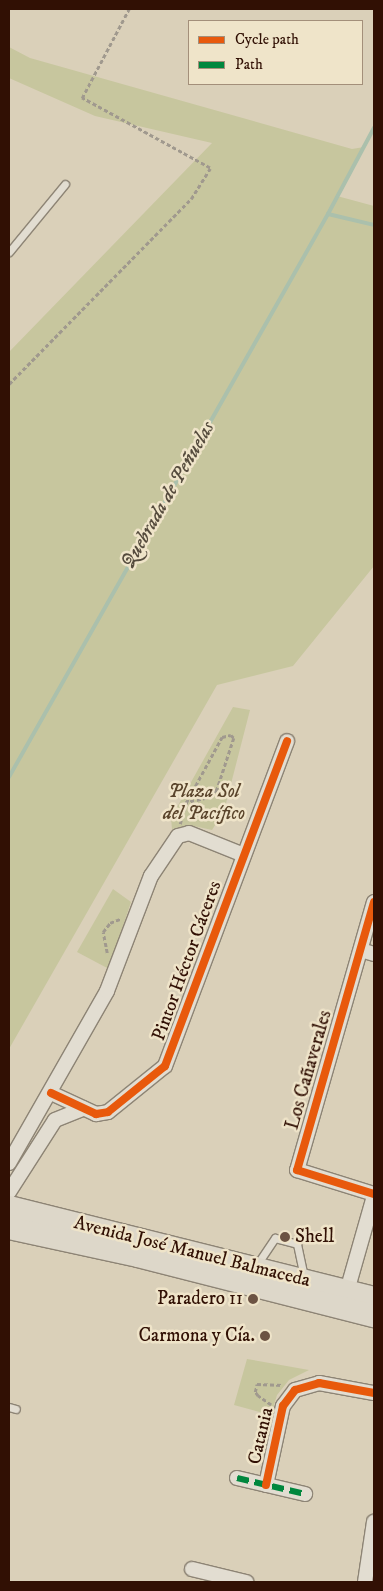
<!DOCTYPE html>
<meta charset="utf-8">
<style>
body{margin:0}
#map{position:relative;width:383px;height:1591px;overflow:hidden;background:#dad0b9;font-family:"IM FELL DW Pica",serif}
div>[style]{position:absolute}
.green>*{inset:0;background:#c7c69e}
.stream>*{height:4px;margin:-2px;padding:0 2px;transform-origin:2px;border-radius:2px;background:#abc0ac}
.path>*{height:2.5px;margin-top:-1.25px;transform-origin:0;background:repeating-linear-gradient(90deg,#a0998e 0 4px,transparent 0 6.5px)}
.roads{filter:drop-shadow(1px 0 #8d8475) drop-shadow(-1px 0 #8d8475) drop-shadow(0 1px #8d8475) drop-shadow(0 -1px #8d8475)}
.service>*{height:7px;margin:-3.5px;padding:0 3.5px;transform-origin:3.5px;border-radius:3.5px;background:#e2ddd1}
.minor>*{height:14px;margin:-7px;padding:0 7px;transform-origin:7px;border-radius:7px;background:#e2ddd1}
.primary>*{height:22px;margin:-11px;padding:0 11px;transform-origin:11px;border-radius:11px;background:#ddd7c9}
.quiet>*{height:6px;margin-top:-3px;transform-origin:0;background:repeating-linear-gradient(90deg,#00873e 0 12px,transparent 0 18px)}
.cycleway>*{height:8px;margin:-4px;padding:0 4px;transform-origin:4px;border-radius:4px;background:#e8590c}
.dots>*{width:14px;height:14px;translate:-50% -50%;box-sizing:border-box;border:2px solid #efe4c9;border-radius:50%}
span{translate:-50% -50%;white-space:nowrap;text-align:center;line-height:1.15;-webkit-text-stroke:5px #efe4c9;paint-order:stroke}
.park-label{font-size:19px;color:#5a442b;font-style:italic}
.street-label{font-size:19px;color:#311004}
.poi-label{font-size:19px;color:#311004}
.left{translate:0 -50%;text-align:left}
.right{translate:-100% -50%;text-align:right}
.water-label{font-size:20px;color:#554b3d;font-style:italic}
.frame{position:absolute;inset:0;border:10px solid #311004;pointer-events:none}
.legend{position:absolute;left:188px;top:20px;width:175px;height:65px;box-sizing:border-box;background:#efe4c9;border:1px solid #a38f7a;margin:0;padding:6px 9px;list-style:none;font-size:15px;color:#311004}
.legend li{display:flex;align-items:center;gap:10px;height:25px}
.legend b{width:25px;border:1px solid #a38f7a}
</style>
<div id="map">
<div class="green">
<i style="clip-path:polygon(9px 47px,30px 58px,352px 149px,364px 147px,337px 196px,374px 206px,374px 566px,293px 666px,217px 685px,9px 1049px,9px 352px,212px 143px,95px 116px,9px 78px)"></i>
<i style="clip-path:polygon(233px 707px,250px 710px,224px 811px,212px 830px,189px 825px,172px 829px,171px 818px)"></i>
<i style="clip-path:polygon(113px 889px,131px 902px,109px 969px,77px 952px)"></i>
<i style="clip-path:polygon(247px 1359px,309px 1370px,289px 1380px,277px 1395px,271px 1415px,234px 1405px)"></i>
</div>
<div class="stream">
<i style="left:328px;top:214px;width:98px;rotate:-61.9deg"></i>
<i style="left:9px;top:777px;width:647px;rotate:-60.46deg"></i>
<i style="left:328px;top:214px;width:47px;rotate:13.4deg"></i>
</div>
<div class="path">
<i style="left:9px;top:384px;width:260px;rotate:-45.5deg"></i>
<i style="left:191px;top:199px;width:36px;rotate:-58deg"></i>
<i style="left:210px;top:168px;width:146px;rotate:-151.3deg"></i>
<i style="left:82px;top:98px;width:101px;rotate:-62.2deg"></i>
<i style="left:180px;top:824px;width:22px;rotate:-74deg"></i>
<i style="left:186px;top:803px;width:75px;rotate:-61.4deg"></i>
<i style="left:222px;top:737px;width:9px;rotate:-13deg"></i>
<i style="left:231px;top:735px;width:4px;rotate:45deg"></i>
<i style="left:234px;top:738px;width:55px;rotate:108.1deg"></i>
<i style="left:217px;top:790px;width:13px;rotate:141deg"></i>
<i style="left:207px;top:798px;width:22px;rotate:167deg"></i>
<i style="left:107px;top:953px;width:21px;rotate:-101deg"></i>
<i style="left:103px;top:932px;width:11px;rotate:-52deg"></i>
<i style="left:110px;top:923px;width:11px;rotate:-22deg"></i>
<i style="left:271px;top:1405px;width:16px;rotate:-145deg"></i>
<i style="left:258px;top:1396px;width:5px;rotate:-127deg"></i>
<i style="left:255px;top:1392px;width:8px;rotate:-76deg"></i>
<i style="left:257px;top:1384px;width:26px;rotate:2deg"></i>
</div>
<div class="roads">
<div class="service">
<i style="left:9px;top:252px;width:88px;rotate:-50.5deg"></i>
<i style="left:256px;top:1266px;width:34px;rotate:-56deg"></i>
<i style="left:275px;top:1238px;width:23px;rotate:15deg"></i>
<i style="left:297px;top:1244px;width:33px;rotate:78deg"></i>
<i style="left:9px;top:1407px;width:7px;rotate:16deg"></i>
</div>
<div class="minor">
<i style="left:374px;top:902px;width:279px;rotate:106deg"></i>
<i style="left:297px;top:1170px;width:81px;rotate:17.3deg"></i>
<i style="left:361px;top:950px;width:14px;rotate:17deg"></i>
<i style="left:51px;top:1093px;width:50px;rotate:25deg"></i>
<i style="left:96px;top:1114px;width:12px;rotate:-9deg"></i>
<i style="left:108px;top:1112px;width:73px;rotate:-38.9deg"></i>
<i style="left:165px;top:1066px;width:347px;rotate:-69.4deg"></i>
<i style="left:9px;top:1163px;width:198px;rotate:-60.3deg"></i>
<i style="left:107px;top:991px;width:123px;rotate:-69.1deg"></i>
<i style="left:151px;top:876px;width:48px;rotate:-56deg"></i>
<i style="left:178px;top:836px;width:11px;rotate:-15deg"></i>
<i style="left:189px;top:833px;width:59px;rotate:21.8deg"></i>
<i style="left:9px;top:1192px;width:85px;rotate:-57.4deg"></i>
<i style="left:55px;top:1120px;width:31px;rotate:-22deg"></i>
<i style="left:347px;top:1291px;width:99px;rotate:-74.1deg"></i>
<i style="left:237px;top:1478px;width:70px;rotate:13.2deg"></i>
<i style="left:266px;top:1485px;width:81px;rotate:-77.9deg"></i>
<i style="left:283px;top:1406px;width:20px;rotate:-53deg"></i>
<i style="left:295px;top:1390px;width:25px;rotate:-16deg"></i>
<i style="left:319px;top:1383px;width:56px;rotate:10.3deg"></i>
<i style="left:192px;top:1569px;width:56px;rotate:13.5deg"></i>
<i style="left:365px;top:1582px;width:61px;rotate:-81.5deg"></i>
</div>
<div class="primary">
<i style="left:9px;top:1207px;width:376px;rotate:14deg"></i>
<i style="left:9px;top:1228px;width:132px;rotate:12.2deg"></i>
<i style="left:138px;top:1256px;width:244px;rotate:14.3deg"></i>
</div>
</div>
<div class="quiet">
<i style="left:237px;top:1478px;width:70px;rotate:13.2deg"></i>
</div>
<div class="cycleway">
<i style="left:374px;top:902px;width:279px;rotate:106deg"></i>
<i style="left:297px;top:1170px;width:81px;rotate:17.3deg"></i>
<i style="left:51px;top:1093px;width:50px;rotate:25deg"></i>
<i style="left:96px;top:1114px;width:12px;rotate:-9deg"></i>
<i style="left:108px;top:1112px;width:73px;rotate:-38.9deg"></i>
<i style="left:165px;top:1066px;width:347px;rotate:-69.4deg"></i>
<i style="left:266px;top:1485px;width:81px;rotate:-77.9deg"></i>
<i style="left:283px;top:1406px;width:20px;rotate:-53deg"></i>
<i style="left:295px;top:1390px;width:25px;rotate:-16deg"></i>
<i style="left:319px;top:1383px;width:56px;rotate:10.3deg"></i>
</div>
<div class="dots">
<i style="left:285px;top:1237px;background:#6c5343"></i>
<i style="left:253px;top:1299px;background:#6c5343"></i>
<i style="left:265px;top:1336px;background:#6c5343"></i>
</div>
<div class="park-label">
<span style="left:204px;top:803px">Plaza Sol<br>del Pacífico</span>
</div>
<div class="street-label">
<span style="left:187px;top:961px;rotate:-70deg">Pintor Héctor Cáceres</span>
<span style="left:309px;top:1070px;rotate:-74deg">Los Cañaverales</span>
<span style="left:192px;top:1252px;rotate:14deg">Avenida José Manuel Balmaceda</span>
<span style="left:261px;top:1436px;rotate:-77deg">Catania</span>
</div>
<div class="poi-label">
<span class="left" style="left:295px;top:1237px">Shell</span>
<span class="right" style="left:243px;top:1299px">Paradero 11</span>
<span class="right" style="left:255px;top:1336px">Carmona y Cía.</span>
</div>
<div class="water-label">
<span style="left:168px;top:495px;rotate:-60deg">Quebrada de Peñuelas</span>
</div>
<div class="frame"></div>
<ul class="legend">
<li><b style="height:6px;background:#e8590c"></b>Cycle path</li>
<li><b style="height:6px;background:#00873e"></b>Path</li>
</ul>
</div>
